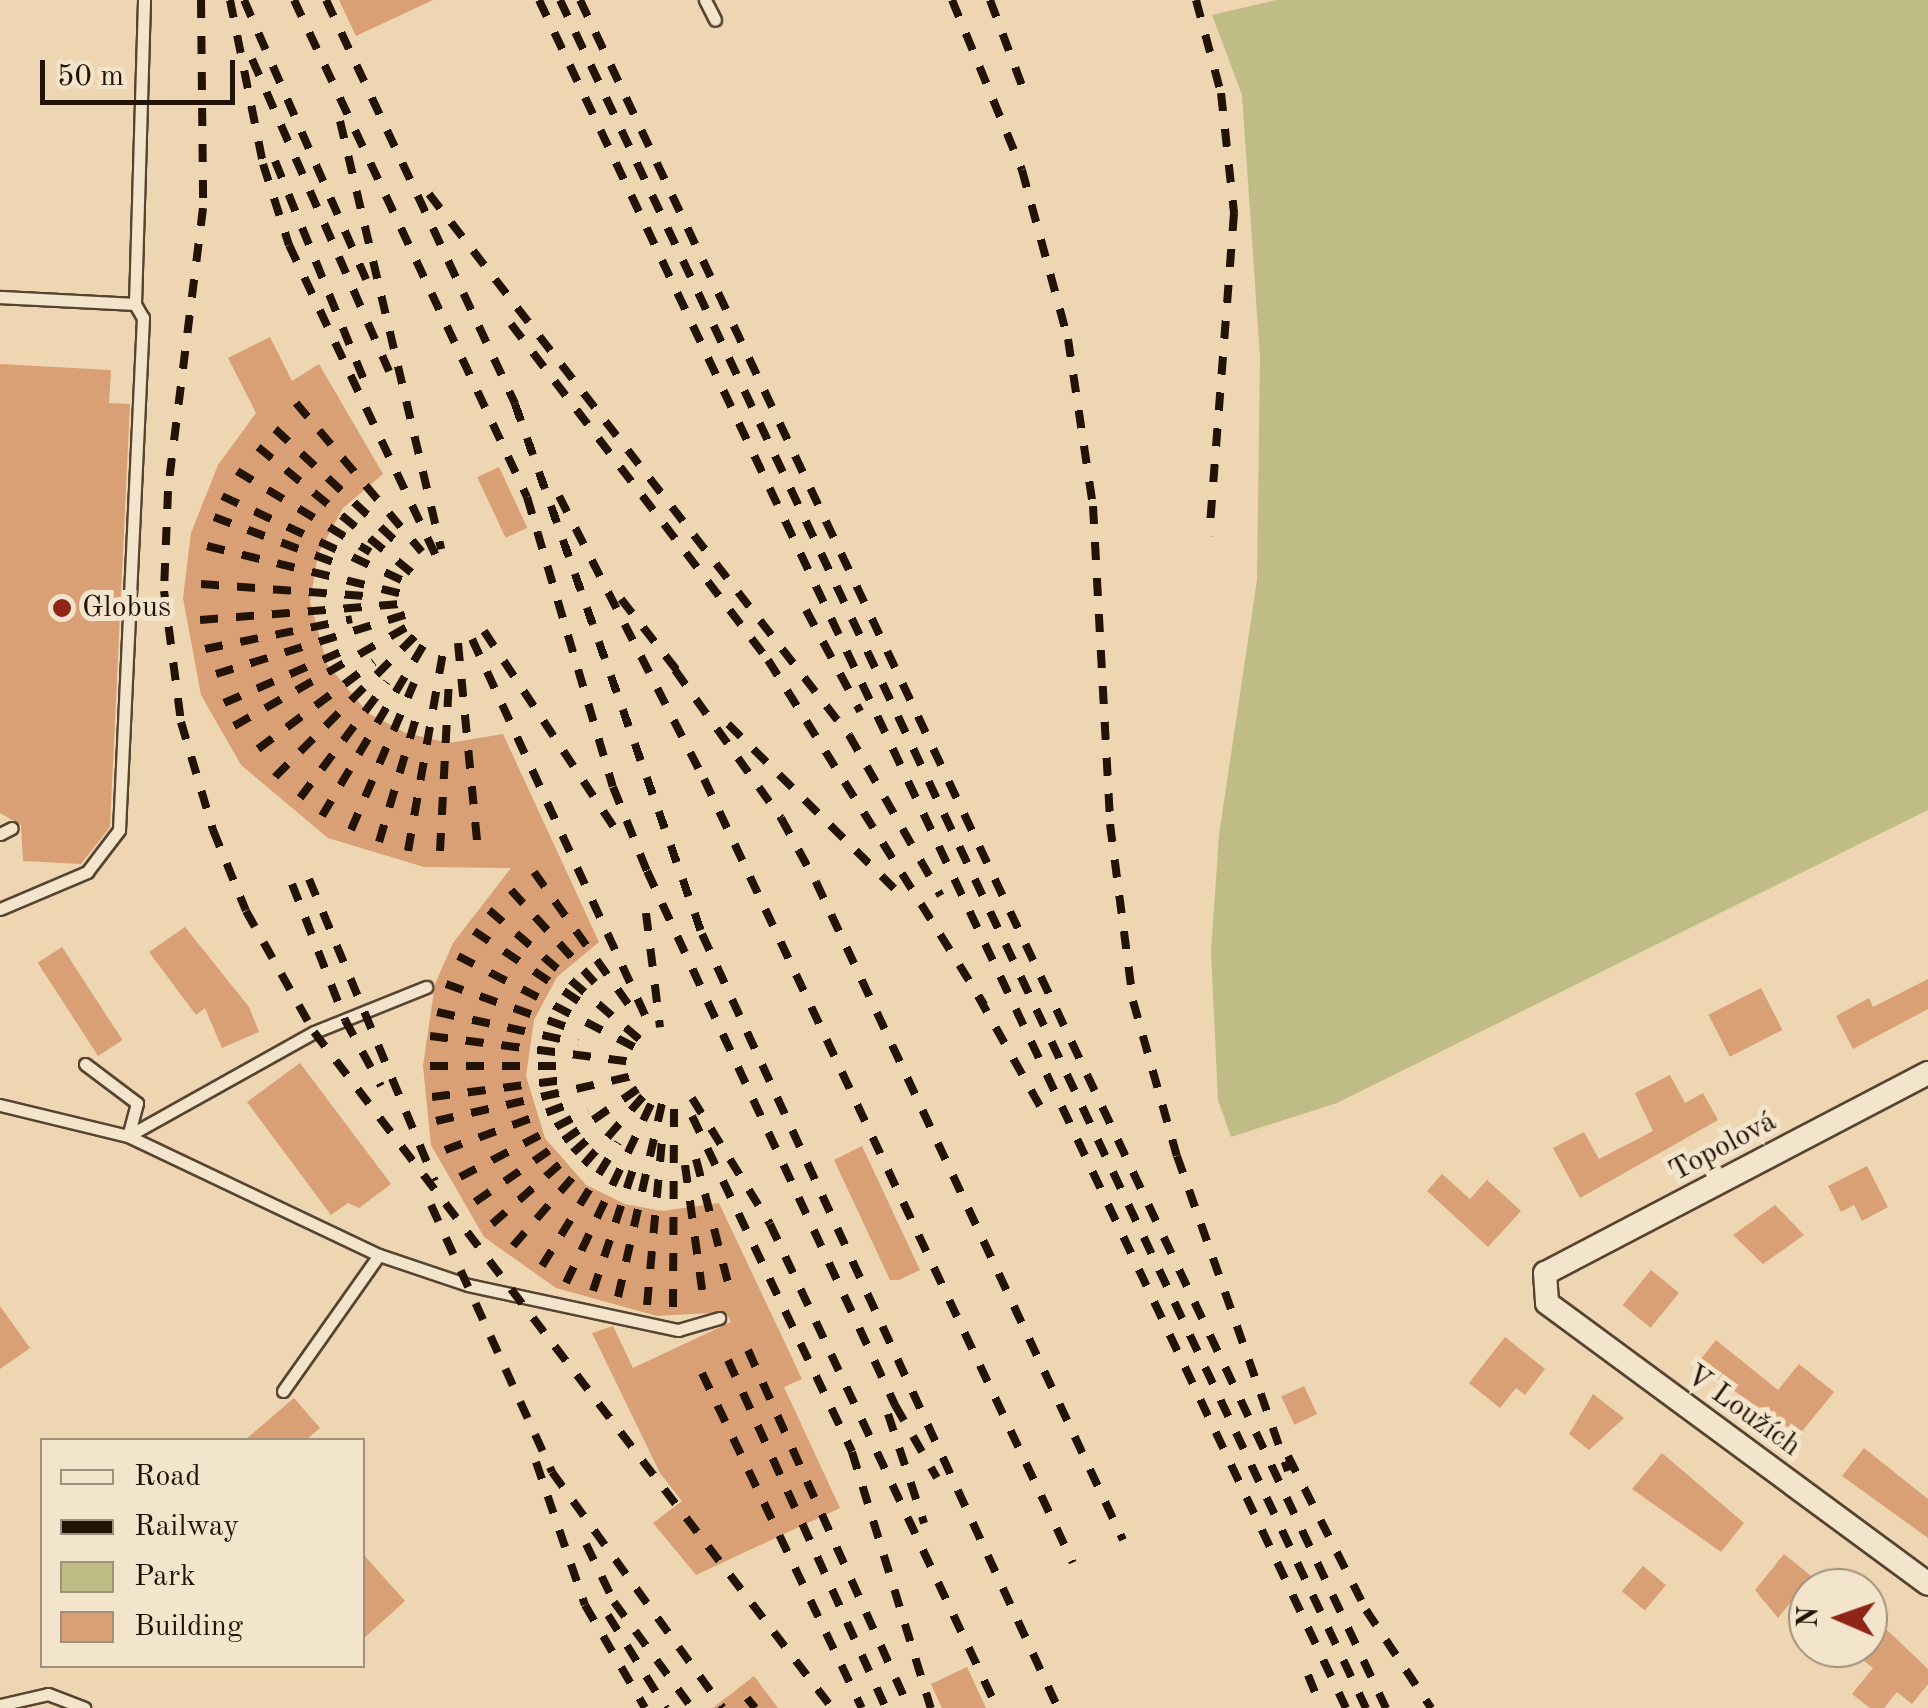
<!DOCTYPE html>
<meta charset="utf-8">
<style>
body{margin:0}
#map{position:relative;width:1928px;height:1708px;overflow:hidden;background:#edd6b1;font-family:"Old Standard TT",serif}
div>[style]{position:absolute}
.green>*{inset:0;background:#c0bc86}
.building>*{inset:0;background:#d9a075;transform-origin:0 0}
.roads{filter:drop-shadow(2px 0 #564331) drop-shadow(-2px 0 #564331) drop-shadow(0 2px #564331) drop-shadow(0 -2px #564331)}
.service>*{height:11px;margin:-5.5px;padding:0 5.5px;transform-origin:5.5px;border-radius:5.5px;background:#f3e4cc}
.minor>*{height:22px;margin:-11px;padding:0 11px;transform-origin:11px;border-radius:11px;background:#f3e4cc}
.rail>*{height:8px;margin-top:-4px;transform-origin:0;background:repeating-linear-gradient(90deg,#231206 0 18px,transparent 0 36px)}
.dots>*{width:28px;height:28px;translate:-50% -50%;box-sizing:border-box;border:5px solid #f3e4cc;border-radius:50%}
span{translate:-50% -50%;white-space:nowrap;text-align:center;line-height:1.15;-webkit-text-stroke:10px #f3e4cc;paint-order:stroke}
.poi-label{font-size:30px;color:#231206}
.left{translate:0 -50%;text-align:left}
.street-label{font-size:30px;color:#231206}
.legend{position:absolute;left:40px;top:1438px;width:325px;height:230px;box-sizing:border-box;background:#f3e4cc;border:2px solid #a0907d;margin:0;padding:12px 18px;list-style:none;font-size:30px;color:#231206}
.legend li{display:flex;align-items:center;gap:20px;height:50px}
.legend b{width:50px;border:2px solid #a0907d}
.north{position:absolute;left:1788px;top:1568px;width:100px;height:100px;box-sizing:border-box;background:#f3e4cc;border:2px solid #a0907d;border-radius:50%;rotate:272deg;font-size:28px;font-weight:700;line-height:40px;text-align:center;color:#231206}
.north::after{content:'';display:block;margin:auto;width:35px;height:45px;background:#8f2418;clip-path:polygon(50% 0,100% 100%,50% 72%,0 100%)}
.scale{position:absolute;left:40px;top:60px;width:195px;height:45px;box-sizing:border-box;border:5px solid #231206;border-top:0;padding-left:12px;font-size:30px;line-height:35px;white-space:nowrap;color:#231206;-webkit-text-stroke:8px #f3e4cc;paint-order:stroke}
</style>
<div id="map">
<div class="green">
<i style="clip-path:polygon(1276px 0,1928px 0,1928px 810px,1337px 1103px,1231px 1137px,1218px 1100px,1211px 952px,1219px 835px,1257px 580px,1260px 357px,1242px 95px,1212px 15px)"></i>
</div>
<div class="building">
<i style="clip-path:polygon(339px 0,433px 0,356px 36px)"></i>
<i style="clip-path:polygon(270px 337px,292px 381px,319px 364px,383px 474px,343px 508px,318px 554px,310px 602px,327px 664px,368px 713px,406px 733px,449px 743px,503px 734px,599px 942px,557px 977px,534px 1020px,526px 1076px,545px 1138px,586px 1185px,625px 1204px,662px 1211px,719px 1203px,802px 1379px,784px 1387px,840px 1508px,696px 1575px,653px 1523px,682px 1501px,660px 1473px,592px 1333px,613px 1326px,633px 1368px,731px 1322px,726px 1312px,657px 1316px,556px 1288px,484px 1237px,431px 1145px,423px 1066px,435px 984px,453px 943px,511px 868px,424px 867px,328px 838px,241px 765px,201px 695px,183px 598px,191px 533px,218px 465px,256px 413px,228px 358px)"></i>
<i style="clip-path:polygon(0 364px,111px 370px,109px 403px,130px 404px,110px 827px,81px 864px,23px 861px,21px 825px,0 813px)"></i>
<i style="left:499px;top:467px;width:67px;height:24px;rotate:65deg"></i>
<i style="clip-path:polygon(185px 927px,249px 1007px,259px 1032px,222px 1048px,205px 1008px,196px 1015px,149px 952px)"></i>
<i style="left:62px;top:947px;width:111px;height:29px;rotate:57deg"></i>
<i style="clip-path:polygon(1928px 979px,1928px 1009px,1853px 1049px,1836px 1016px,1869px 998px,1873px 1007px)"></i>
<i style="left:1761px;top:988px;width:47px;height:59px;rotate:63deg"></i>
<i style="clip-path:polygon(300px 1063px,391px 1184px,359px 1208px,348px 1203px,331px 1215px,247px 1102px)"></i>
<i style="clip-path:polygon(1670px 1075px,1685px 1103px,1703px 1093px,1718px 1120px,1580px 1198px,1553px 1148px,1584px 1132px,1599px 1159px,1653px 1131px,1635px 1093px)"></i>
<i style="clip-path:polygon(862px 1146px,920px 1270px,899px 1280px,890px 1280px,834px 1160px)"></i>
<i style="clip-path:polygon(1867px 1166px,1888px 1207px,1862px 1221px,1854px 1205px,1841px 1212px,1828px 1186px)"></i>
<i style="clip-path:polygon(1442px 1174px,1470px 1199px,1487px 1180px,1521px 1211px,1488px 1247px,1427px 1191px)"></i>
<i style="clip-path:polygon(1775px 1205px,1804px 1235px,1763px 1264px,1733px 1235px)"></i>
<i style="left:1651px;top:1270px;width:36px;height:45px;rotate:39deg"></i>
<i style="clip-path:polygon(0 1306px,30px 1348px,0 1369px)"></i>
<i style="clip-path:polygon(1505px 1337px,1545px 1369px,1525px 1395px,1516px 1388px,1500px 1408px,1469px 1383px)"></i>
<i style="clip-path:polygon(1716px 1340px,1778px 1390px,1799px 1364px,1834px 1392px,1799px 1435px,1696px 1365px)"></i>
<i style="left:1304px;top:1386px;width:31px;height:25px;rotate:65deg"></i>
<i style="clip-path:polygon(1593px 1394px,1624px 1418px,1589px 1450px,1569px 1434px)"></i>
<i style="clip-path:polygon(294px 1398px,320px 1428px,306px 1440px,245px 1440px)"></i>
<i style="clip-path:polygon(1864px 1448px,1928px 1499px,1928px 1538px,1842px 1476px)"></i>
<i style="clip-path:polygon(1662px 1453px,1744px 1523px,1721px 1552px,1632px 1489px)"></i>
<i style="clip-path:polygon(362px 1553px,405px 1601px,362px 1640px)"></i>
<i style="clip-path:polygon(1784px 1554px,1826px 1588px,1802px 1588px,1778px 1618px,1755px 1590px)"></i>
<i style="left:1643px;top:1566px;width:30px;height:33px;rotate:40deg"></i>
<i style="clip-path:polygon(1868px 1612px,1928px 1669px,1928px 1684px,1912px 1704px,1897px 1692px,1884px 1708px,1870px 1708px,1852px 1694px,1873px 1668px,1848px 1648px,1868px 1648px)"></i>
<i style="clip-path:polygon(967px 1667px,986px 1708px,942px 1708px,931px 1684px)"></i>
<i style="clip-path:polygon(754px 1676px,778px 1708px,713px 1708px)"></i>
</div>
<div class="roads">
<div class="service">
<i style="left:705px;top:0;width:22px;rotate:63deg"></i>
<i style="left:0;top:297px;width:135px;rotate:3deg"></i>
<i style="left:0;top:834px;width:13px;rotate:-27deg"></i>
<i style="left:0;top:909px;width:95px;rotate:-23deg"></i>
<i style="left:87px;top:872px;width:53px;rotate:-52.7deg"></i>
<i style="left:119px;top:830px;width:513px;rotate:-87.32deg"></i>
<i style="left:143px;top:318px;width:16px;rotate:-120deg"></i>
<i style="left:135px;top:304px;width:304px;rotate:-88.3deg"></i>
<i style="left:85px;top:1064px;width:65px;rotate:36.9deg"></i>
<i style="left:137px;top:1103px;width:34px;rotate:105deg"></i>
<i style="left:0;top:1105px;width:132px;rotate:13.6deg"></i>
<i style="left:128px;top:1136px;width:278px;rotate:25.4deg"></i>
<i style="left:379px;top:1255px;width:94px;rotate:18.6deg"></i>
<i style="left:468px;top:1285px;width:215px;rotate:12.1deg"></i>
<i style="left:678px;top:1330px;width:43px;rotate:-16.3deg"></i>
<i style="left:128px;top:1136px;width:213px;rotate:-29.2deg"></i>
<i style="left:314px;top:1032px;width:121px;rotate:-21.9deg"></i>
<i style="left:283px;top:1391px;width:166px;rotate:-54.8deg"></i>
<i style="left:0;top:1705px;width:49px;rotate:-12.9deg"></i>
<i style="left:48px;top:1694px;width:39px;rotate:21deg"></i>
</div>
<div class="minor">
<i style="left:1928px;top:1073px;width:432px;rotate:152.4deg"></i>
<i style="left:1545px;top:1273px;width:30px;rotate:86deg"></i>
<i style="left:1547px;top:1303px;width:473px;rotate:36.4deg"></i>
</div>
</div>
<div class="rail">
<i style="left:201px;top:0;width:208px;rotate:89.4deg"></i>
<i style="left:203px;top:208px;width:285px;rotate:97.1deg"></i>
<i style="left:168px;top:491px;width:100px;rotate:92.3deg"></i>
<i style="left:164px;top:591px;width:132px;rotate:82.6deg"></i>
<i style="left:181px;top:722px;width:113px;rotate:73.5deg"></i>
<i style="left:213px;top:830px;width:87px;rotate:67.8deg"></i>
<i style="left:246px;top:911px;width:139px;rotate:60.7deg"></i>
<i style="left:314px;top:1032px;width:852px;rotate:52.54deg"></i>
<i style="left:230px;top:0;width:167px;rotate:78.6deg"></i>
<i style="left:263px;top:164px;width:85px;rotate:72.2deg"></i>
<i style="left:289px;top:245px;width:348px;rotate:64.7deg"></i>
<i style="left:244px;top:0;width:305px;rotate:66.4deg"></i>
<i style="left:294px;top:0;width:549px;rotate:64.88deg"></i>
<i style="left:527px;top:497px;width:302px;rotate:73.5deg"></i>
<i style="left:613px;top:787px;width:91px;rotate:68deg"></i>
<i style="left:647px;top:871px;width:589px;rotate:65.09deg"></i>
<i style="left:895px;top:1405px;width:84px;rotate:60.1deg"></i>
<i style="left:326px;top:0;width:446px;rotate:64.9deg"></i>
<i style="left:515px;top:404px;width:562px;rotate:70.57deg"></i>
<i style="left:702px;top:934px;width:852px;rotate:65.3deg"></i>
<i style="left:539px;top:0;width:1889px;rotate:64.71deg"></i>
<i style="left:560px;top:0;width:1889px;rotate:64.74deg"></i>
<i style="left:580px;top:0;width:1889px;rotate:64.74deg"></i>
<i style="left:952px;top:0;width:184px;rotate:67.6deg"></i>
<i style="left:1022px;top:170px;width:175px;rotate:74.8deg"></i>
<i style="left:1068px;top:339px;width:169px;rotate:81.5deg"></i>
<i style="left:1093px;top:506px;width:318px;rotate:86.9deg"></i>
<i style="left:1110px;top:824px;width:178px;rotate:82.6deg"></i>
<i style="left:1133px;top:1001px;width:161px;rotate:74.2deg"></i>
<i style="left:1177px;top:1156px;width:334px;rotate:70.6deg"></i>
<i style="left:990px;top:0;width:106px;rotate:69.5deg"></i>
<i style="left:1196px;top:0;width:96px;rotate:75deg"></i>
<i style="left:1221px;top:93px;width:121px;rotate:83.8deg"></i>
<i style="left:1234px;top:213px;width:324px;rotate:94.4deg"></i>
<i style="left:252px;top:59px;width:341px;rotate:66.3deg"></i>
<i style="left:340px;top:121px;width:440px;rotate:76.7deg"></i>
<i style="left:275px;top:161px;width:245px;rotate:67.9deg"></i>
<i style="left:429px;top:194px;width:685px;rotate:52.18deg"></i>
<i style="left:849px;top:735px;width:185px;rotate:60.3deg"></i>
<i style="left:511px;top:324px;width:423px;rotate:52.6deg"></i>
<i style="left:768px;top:660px;width:407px;rotate:57.9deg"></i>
<i style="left:296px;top:403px;width:195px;rotate:49.8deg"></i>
<i style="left:275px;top:429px;width:175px;rotate:42.9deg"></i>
<i style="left:258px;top:447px;width:207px;rotate:39.3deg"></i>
<i style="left:237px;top:471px;width:156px;rotate:31.3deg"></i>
<i style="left:222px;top:496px;width:212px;rotate:25.1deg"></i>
<i style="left:559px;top:496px;width:318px;rotate:62.9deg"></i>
<i style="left:704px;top:779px;width:866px;rotate:64.8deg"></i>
<i style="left:214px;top:517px;width:130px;rotate:20.7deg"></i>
<i style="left:207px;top:546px;width:210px;rotate:13.8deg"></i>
<i style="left:201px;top:584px;width:164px;rotate:4.2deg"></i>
<i style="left:621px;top:599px;width:100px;rotate:51.9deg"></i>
<i style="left:806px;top:610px;width:115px;rotate:61.9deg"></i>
<i style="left:200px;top:620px;width:213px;rotate:-4.6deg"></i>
<i style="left:484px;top:631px;width:248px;rotate:56.5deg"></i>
<i style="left:472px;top:639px;width:430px;rotate:65.3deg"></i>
<i style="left:458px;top:643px;width:209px;rotate:84.5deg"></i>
<i style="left:205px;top:649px;width:150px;rotate:-11.5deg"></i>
<i style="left:675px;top:670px;width:182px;rotate:54.4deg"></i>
<i style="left:781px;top:818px;width:73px;rotate:61.3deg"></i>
<i style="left:816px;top:882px;width:726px;rotate:64.99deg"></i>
<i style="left:216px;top:674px;width:207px;rotate:-17.4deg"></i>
<i style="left:224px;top:703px;width:140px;rotate:-23.6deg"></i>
<i style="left:728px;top:724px;width:250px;rotate:44.7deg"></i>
<i style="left:234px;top:726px;width:211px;rotate:-29.8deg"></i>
<i style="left:258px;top:749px;width:145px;rotate:-36.9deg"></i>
<i style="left:275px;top:777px;width:210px;rotate:-45.2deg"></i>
<i style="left:300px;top:798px;width:145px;rotate:-53.1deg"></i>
<i style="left:322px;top:816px;width:212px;rotate:-59.3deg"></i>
<i style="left:351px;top:830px;width:160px;rotate:-66.8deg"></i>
<i style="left:379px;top:842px;width:140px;rotate:-73.4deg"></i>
<i style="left:408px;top:851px;width:212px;rotate:-80deg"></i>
<i style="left:440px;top:851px;width:170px;rotate:-87deg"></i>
<i style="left:534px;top:872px;width:171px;rotate:54.5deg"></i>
<i style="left:309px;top:879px;width:327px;rotate:67.4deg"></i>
<i style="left:292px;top:884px;width:146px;rotate:68.7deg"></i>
<i style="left:345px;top:1020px;width:75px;rotate:61.4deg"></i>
<i style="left:511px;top:890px;width:125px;rotate:47.9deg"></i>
<i style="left:489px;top:910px;width:199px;rotate:40.7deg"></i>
<i style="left:646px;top:913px;width:115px;rotate:83deg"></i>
<i style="left:474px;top:931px;width:135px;rotate:33.8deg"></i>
<i style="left:458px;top:956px;width:200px;rotate:27.3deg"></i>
<i style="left:446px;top:984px;width:140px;rotate:19.6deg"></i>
<i style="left:978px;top:996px;width:137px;rotate:60.6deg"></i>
<i style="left:437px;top:1012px;width:144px;rotate:12.4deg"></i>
<i style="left:430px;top:1036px;width:204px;rotate:7.3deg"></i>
<i style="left:430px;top:1066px;width:135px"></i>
<i style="left:432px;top:1097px;width:140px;rotate:-7.4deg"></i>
<i style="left:692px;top:1098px;width:148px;rotate:58.2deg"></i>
<i style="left:770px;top:1224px;width:535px;rotate:64.87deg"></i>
<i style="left:692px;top:1116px;width:372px;rotate:64.5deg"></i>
<i style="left:852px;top:1452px;width:268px;rotate:72.9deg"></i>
<i style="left:436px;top:1121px;width:202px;rotate:-12.9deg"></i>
<i style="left:445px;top:1150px;width:135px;rotate:-20.3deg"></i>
<i style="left:696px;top:1159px;width:139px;rotate:75.5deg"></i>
<i style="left:685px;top:1165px;width:140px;rotate:82.2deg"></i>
<i style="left:460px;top:1177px;width:144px;rotate:-27.6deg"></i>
<i style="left:475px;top:1202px;width:200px;rotate:-34.8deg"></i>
<i style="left:431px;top:1205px;width:293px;rotate:65.6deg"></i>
<i style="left:552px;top:1472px;width:291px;rotate:54.1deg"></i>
<i style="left:492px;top:1224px;width:136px;rotate:-41.4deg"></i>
<i style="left:513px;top:1246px;width:201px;rotate:-49deg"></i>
<i style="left:542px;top:1266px;width:145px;rotate:-58.3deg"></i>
<i style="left:566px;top:1283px;width:203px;rotate:-64.6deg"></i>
<i style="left:593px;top:1291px;width:135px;rotate:-71.8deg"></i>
<i style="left:618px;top:1297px;width:199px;rotate:-77.2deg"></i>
<i style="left:647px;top:1305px;width:165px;rotate:-84.8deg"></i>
<i style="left:673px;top:1307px;width:203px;rotate:-89.7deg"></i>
<i style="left:748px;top:1350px;width:393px;rotate:65.8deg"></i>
<i style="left:728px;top:1360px;width:382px;rotate:65.6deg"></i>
<i style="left:702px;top:1373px;width:371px;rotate:64.5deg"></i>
<i style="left:888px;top:1414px;width:115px;rotate:71.7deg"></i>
<i style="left:1288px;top:1456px;width:173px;rotate:63.1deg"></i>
<i style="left:1366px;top:1610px;width:118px;rotate:56.4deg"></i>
<i style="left:536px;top:1462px;width:151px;rotate:71.1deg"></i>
<i style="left:585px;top:1605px;width:119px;rotate:59.8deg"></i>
<i style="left:586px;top:1544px;width:64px;rotate:64.2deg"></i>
<i style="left:614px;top:1602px;width:132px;rotate:53.7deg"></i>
<i style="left:608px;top:1615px;width:110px;rotate:58.1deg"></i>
<i style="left:1308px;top:1675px;width:35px;rotate:68deg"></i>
<i style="left:747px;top:1698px;width:13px;rotate:51deg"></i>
</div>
<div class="dots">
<i style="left:62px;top:608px;background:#8f2418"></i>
</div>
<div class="poi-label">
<span class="left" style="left:82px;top:608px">Globus</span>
</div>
<div class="street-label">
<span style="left:1723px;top:1147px;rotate:-28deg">Topolová</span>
<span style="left:1743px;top:1411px;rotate:36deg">V Loužích</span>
</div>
<ul class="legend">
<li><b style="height:12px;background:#f3e4cc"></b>Road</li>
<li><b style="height:12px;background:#231206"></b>Railway</li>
<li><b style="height:28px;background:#c0bc86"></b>Park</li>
<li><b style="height:28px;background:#d9a075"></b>Building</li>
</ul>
<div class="north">N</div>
<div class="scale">50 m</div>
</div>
